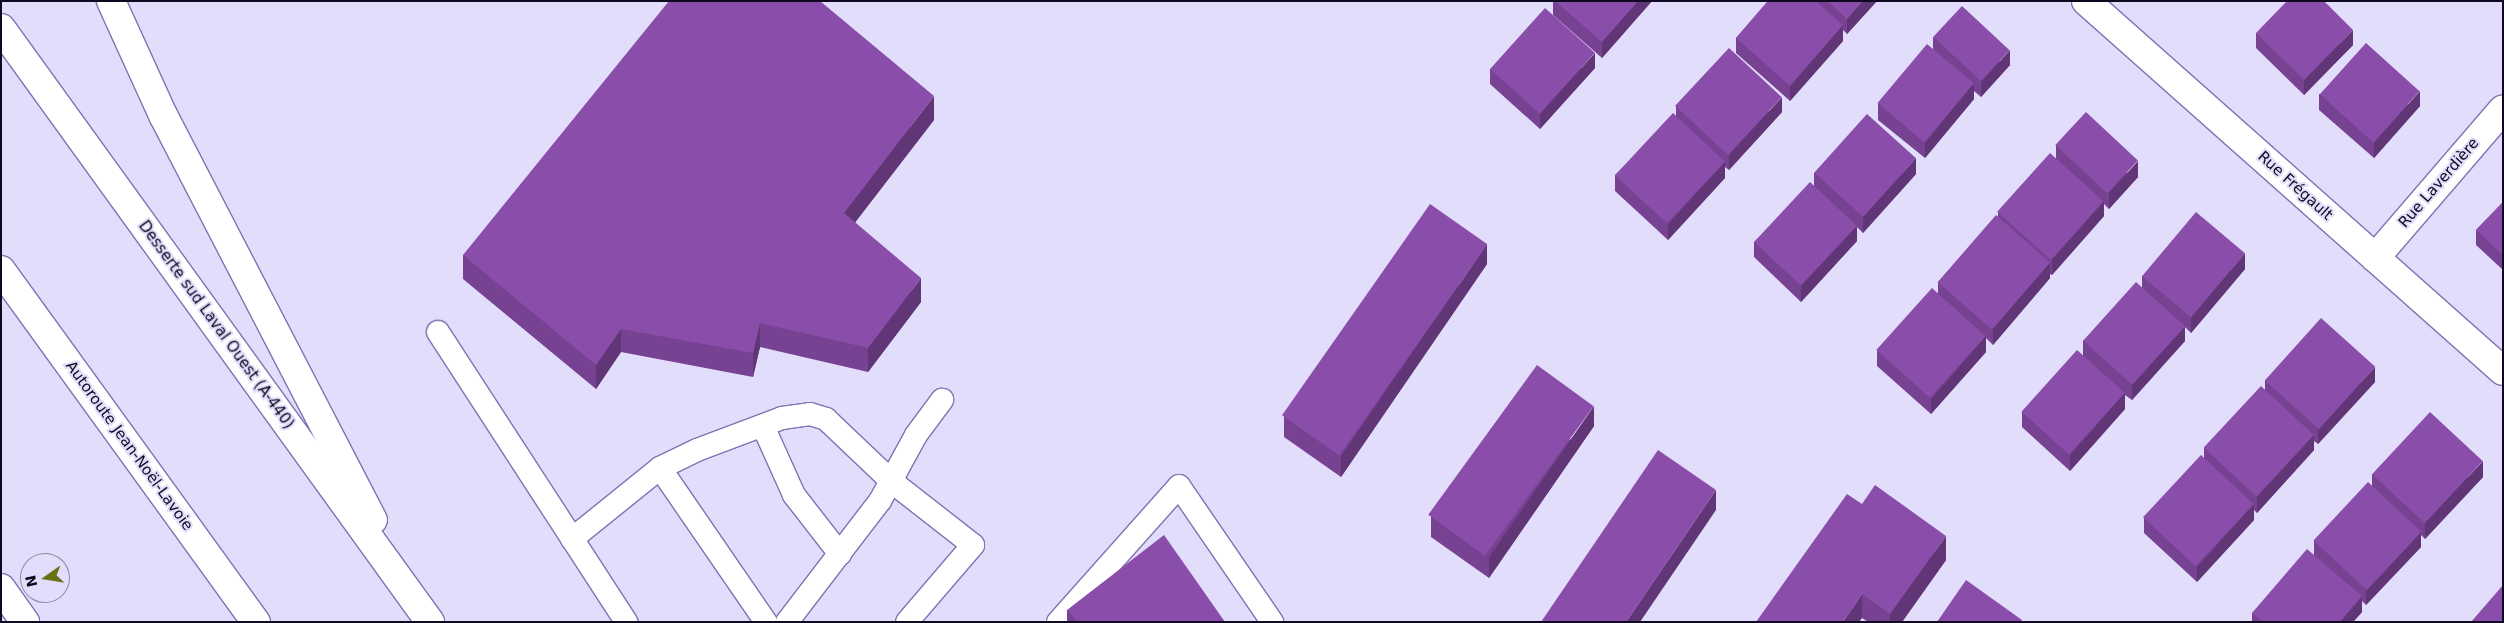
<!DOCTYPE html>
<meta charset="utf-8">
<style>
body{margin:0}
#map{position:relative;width:2504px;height:623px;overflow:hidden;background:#e2ddfa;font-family:"DejaVu Sans",sans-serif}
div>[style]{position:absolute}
.roads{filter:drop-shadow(1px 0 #8173b4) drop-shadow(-1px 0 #8173b4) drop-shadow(0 1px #8173b4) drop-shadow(0 -1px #8173b4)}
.lane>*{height:22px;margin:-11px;padding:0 11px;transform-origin:11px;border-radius:11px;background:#fff}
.street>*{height:28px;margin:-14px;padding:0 14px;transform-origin:14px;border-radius:14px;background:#fff}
.primary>*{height:28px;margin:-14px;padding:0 14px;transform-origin:14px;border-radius:14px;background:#fff}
.highway>*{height:28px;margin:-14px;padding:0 14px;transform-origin:14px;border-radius:14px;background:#fff}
.wall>*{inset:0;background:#774292}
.shaded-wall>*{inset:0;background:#613677}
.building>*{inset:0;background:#8a4daa;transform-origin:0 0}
span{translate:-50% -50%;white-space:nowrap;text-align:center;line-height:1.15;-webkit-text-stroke:4px #e2ddfa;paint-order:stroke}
.street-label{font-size:15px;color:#0f0820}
.frame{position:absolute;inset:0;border:2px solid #0f0820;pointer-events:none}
.north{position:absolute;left:20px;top:553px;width:50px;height:50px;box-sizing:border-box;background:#e2ddfa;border:1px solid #8e88a3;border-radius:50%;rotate:257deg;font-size:14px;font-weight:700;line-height:20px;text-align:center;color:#0f0820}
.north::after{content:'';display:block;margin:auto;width:18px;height:22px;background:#6b7017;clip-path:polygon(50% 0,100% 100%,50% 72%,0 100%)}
</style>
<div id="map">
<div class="roads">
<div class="lane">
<i style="left:438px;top:332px;width:346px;rotate:57deg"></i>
<i style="left:763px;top:426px;width:76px;rotate:65.8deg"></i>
<i style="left:794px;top:495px;width:75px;rotate:52.1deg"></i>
<i style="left:660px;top:468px;width:41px;rotate:-25.9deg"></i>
<i style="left:697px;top:450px;width:91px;rotate:-20.6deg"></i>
<i style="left:782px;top:418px;width:28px;rotate:-8deg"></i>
<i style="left:810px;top:414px;width:17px;rotate:17deg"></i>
<i style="left:826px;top:419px;width:90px;rotate:43.6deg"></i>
<i style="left:891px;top:481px;width:104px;rotate:38deg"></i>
<i style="left:973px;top:545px;width:101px;rotate:130.6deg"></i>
<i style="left:572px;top:539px;width:113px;rotate:-38.9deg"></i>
<i style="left:660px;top:468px;width:187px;rotate:55.5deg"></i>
<i style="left:787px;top:622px;width:153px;rotate:-52.5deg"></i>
<i style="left:880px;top:501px;width:75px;rotate:-61.4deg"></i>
<i style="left:916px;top:435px;width:44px;rotate:-53.4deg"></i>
<i style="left:1058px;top:622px;width:182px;rotate:-48.3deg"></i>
<i style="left:1179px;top:486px;width:165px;rotate:55.6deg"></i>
</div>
<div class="street">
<i style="left:2086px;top:1px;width:557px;rotate:41.58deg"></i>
<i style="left:2375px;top:258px;width:196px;rotate:-49.3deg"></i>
</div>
<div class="primary">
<i style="left:111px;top:1px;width:125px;rotate:65.5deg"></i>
<i style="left:163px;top:115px;width:456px;rotate:62.6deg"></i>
<i style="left:1px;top:28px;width:733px;rotate:54.16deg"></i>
</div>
<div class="highway">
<i style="left:1px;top:270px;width:435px;rotate:54.1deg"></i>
<i style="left:1px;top:588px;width:42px;rotate:54.8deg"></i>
</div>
</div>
<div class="wall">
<i style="clip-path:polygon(1553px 1px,1652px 1px,1602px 58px,1553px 15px)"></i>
<i style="clip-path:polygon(1768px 1px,1877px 1px,1847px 34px,1843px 30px,1843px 41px,1790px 101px,1736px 53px,1736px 38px)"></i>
<i style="clip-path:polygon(2256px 33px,2353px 45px,2304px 95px,2256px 48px)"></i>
<i style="clip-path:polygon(1933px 37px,2010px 65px,1981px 97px,1974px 91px,1974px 99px,1925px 158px,1878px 120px,1878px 104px,1933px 49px)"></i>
<i style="clip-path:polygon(1595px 68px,1540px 129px,1490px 84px,1490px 69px)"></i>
<i style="clip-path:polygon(2319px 94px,2420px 106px,2374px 158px,2319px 110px)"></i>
<i style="clip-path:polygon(1676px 106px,1782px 112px,1729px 170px,1725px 167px,1725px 178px,1668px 240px,1615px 191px,1615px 175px,1676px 117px)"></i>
<i style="clip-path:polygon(934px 120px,855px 222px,921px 302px,868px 372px,760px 347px,753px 377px,621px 352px,596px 389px,463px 279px,463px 255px)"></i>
<i style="clip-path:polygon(2056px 145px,2138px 177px,2109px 209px,2104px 204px,2104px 216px,2052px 275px,2050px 274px,2050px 278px,1993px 345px,1986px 338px,1986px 352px,1931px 414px,1877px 366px,1877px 350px,1938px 294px,1938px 282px,1998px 217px,1998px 212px,2056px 159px)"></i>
<i style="clip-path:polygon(1814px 173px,1916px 174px,1863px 233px,1857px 227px,1857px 241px,1801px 302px,1754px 257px,1754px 242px,1814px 186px)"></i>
<i style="clip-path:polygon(2503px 202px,2503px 270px,2476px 245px,2476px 230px)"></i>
<i style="clip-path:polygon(1487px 264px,1341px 477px,1284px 437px,1284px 417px)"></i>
<i style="clip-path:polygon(2245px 269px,2191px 333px,2185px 327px,2185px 341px,2132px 400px,2125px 395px,2125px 409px,2070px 471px,2022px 427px,2022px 412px,2083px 355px,2083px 341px,2142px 288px,2142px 276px)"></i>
<i style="clip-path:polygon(2265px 380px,2375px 382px,2318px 444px,2314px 441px,2314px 450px,2257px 513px,2254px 510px,2254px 520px,2197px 582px,2144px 533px,2144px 518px,2204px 458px,2204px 448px,2265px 390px)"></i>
<i style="clip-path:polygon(1594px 426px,1489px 578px,1431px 537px,1431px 517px)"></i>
<i style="clip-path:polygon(2372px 474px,2483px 477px,2425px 539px,2421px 535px,2421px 547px,2366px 605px,2362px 601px,2362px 612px,2353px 622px,2252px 622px,2252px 613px,2314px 555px,2314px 541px,2372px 486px)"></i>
<i style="clip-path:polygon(1862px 504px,1946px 560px,1902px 622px,1868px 622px,1862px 618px)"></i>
<i style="clip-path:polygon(1067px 610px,1225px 622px,1067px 622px)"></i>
</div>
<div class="shaded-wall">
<i style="clip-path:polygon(1638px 1px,1652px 1px,1602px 58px,1602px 42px)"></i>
<i style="clip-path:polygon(1863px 1px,1877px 1px,1847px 34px,1847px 19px)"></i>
<i style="clip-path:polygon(1843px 25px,1843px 41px,1790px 101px,1790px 86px)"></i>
<i style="clip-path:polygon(2353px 30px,2353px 45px,2304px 95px,2304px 80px)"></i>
<i style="clip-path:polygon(2010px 50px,2010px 65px,1981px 97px,1981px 82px)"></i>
<i style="clip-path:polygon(1595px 53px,1595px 68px,1540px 129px,1540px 113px)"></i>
<i style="clip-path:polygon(1974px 83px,1974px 99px,1925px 158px,1925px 143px)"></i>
<i style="clip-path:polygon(2420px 91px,2420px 106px,2374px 158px,2374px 143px)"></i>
<i style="clip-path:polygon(934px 96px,934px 120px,844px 237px,844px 213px)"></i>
<i style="clip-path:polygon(1782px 97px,1782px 112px,1729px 170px,1729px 155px)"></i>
<i style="clip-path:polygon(1916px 158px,1916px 174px,1863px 233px,1863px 217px)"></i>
<i style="clip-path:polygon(2138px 161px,2138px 177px,2109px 209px,2109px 193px)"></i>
<i style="clip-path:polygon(1725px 162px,1725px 178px,1668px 240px,1668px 224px)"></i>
<i style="clip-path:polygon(2104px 201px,2104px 216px,2052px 275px,2052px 260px)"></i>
<i style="clip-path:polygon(1857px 226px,1857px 241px,1801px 302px,1801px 286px)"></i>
<i style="clip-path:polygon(1487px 244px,1487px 264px,1341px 477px,1341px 456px)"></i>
<i style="clip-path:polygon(2245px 253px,2245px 269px,2191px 333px,2191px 317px)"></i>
<i style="clip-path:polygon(2050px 262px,2050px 278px,1993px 345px,1993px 329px)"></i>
<i style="clip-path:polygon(921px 278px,921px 302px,868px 372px,868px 348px)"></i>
<i style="clip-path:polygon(760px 323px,760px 347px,753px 377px,753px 353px)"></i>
<i style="clip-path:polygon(2185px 326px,2185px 341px,2132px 400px,2132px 385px)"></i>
<i style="clip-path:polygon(621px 329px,621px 352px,596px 389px,596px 365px)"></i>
<i style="clip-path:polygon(1986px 336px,1986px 352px,1931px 414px,1931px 399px)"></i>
<i style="clip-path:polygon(2375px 367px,2375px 382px,2318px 444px,2318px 429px)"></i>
<i style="clip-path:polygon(2125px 393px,2125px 409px,2070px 471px,2070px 455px)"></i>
<i style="clip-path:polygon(1594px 406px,1594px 426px,1489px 578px,1489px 557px)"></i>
<i style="clip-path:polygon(2314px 435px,2314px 450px,2257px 513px,2257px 497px)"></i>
<i style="clip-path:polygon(2483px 461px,2483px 477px,2425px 539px,2425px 523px)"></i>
<i style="clip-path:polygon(1716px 490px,1716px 510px,1640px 622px,1626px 622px)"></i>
<i style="clip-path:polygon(2254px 504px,2254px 520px,2197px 582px,2197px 567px)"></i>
<i style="clip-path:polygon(2421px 532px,2421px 547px,2366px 605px,2366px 590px)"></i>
<i style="clip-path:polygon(1946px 536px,1946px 560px,1902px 622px,1890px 622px,1890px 614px)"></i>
<i style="clip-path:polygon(1862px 594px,1862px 618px,1859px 622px,1843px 622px)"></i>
<i style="clip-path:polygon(2362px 596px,2362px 612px,2353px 622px,2340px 622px)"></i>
</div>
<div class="building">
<i style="clip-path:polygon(669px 1px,820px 1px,934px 96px,844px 213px,921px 278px,868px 348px,760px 323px,753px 353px,621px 329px,596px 365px,463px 255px)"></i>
<i style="clip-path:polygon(1555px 1px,1638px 1px,1602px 42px)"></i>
<i style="clip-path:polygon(1768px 1px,1816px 1px,1843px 25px,1790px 86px,1736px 38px)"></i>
<i style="clip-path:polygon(1828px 1px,1863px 1px,1847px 19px)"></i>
<i style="clip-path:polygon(2287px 1px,2324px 1px,2353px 30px,2304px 80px,2256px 33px)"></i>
<i style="left:1962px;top:6px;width:65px;height:42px;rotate:43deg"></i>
<i style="left:1545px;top:8px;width:67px;height:82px;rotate:42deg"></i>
<i style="left:2366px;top:43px;width:72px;height:69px;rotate:42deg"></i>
<i style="left:1927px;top:44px;width:61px;height:77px;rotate:40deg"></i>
<i style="left:1729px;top:48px;width:72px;height:79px;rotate:43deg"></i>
<i style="left:2086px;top:112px;width:71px;height:45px;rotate:43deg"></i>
<i style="left:1673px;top:113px;width:71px;height:85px;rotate:43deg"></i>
<i style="left:1867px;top:114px;width:66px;height:79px;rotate:42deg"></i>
<i style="left:2050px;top:153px;width:72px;height:79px;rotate:42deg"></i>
<i style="left:1810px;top:182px;width:64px;height:82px;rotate:43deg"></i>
<i style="clip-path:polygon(2503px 202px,2503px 255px,2476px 230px)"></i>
<i style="left:1430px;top:204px;width:70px;height:258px;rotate:35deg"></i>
<i style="left:2196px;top:212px;width:64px;height:84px;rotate:40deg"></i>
<i style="left:1996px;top:215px;width:72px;height:89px;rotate:41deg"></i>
<i style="left:2136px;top:282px;width:66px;height:79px;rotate:42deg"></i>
<i style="left:1932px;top:288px;width:72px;height:83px;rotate:42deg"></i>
<i style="left:2321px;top:318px;width:73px;height:84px;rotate:42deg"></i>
<i style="left:2077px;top:350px;width:64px;height:83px;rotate:42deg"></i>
<i style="left:1537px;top:365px;width:70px;height:185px;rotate:36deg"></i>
<i style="left:2261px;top:386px;width:72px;height:84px;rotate:43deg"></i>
<i style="left:2430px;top:412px;width:72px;height:85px;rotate:43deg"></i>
<i style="clip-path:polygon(1658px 450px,1716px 490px,1626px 622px,1541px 622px)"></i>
<i style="left:2201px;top:455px;width:72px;height:85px;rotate:43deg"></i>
<i style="left:2368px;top:482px;width:73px;height:80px;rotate:43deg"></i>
<i style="clip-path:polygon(1875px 485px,1946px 536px,1890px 614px,1862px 594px,1843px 622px,1756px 622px,1847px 494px,1862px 504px)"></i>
<i style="clip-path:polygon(1164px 535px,1225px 622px,1078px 622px,1067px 610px)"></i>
<i style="clip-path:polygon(2307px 549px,2362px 596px,2340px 622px,2263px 622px,2252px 613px)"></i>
<i style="clip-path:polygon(1966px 580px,2022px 620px,2021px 622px,1937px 622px)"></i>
<i style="clip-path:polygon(2503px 585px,2503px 622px,2471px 622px)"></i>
</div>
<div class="street-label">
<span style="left:2439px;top:183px;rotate:-49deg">Rue Laverdière</span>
<span style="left:2295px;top:186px;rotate:42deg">Rue Frégault</span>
<span style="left:216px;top:325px;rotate:54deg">Desserte sud Laval Ouest (A-440)</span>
<span style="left:129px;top:446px;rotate:54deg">Autoroute Jean-Noël-Lavoie</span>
</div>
<div class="frame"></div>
<div class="north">N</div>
</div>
